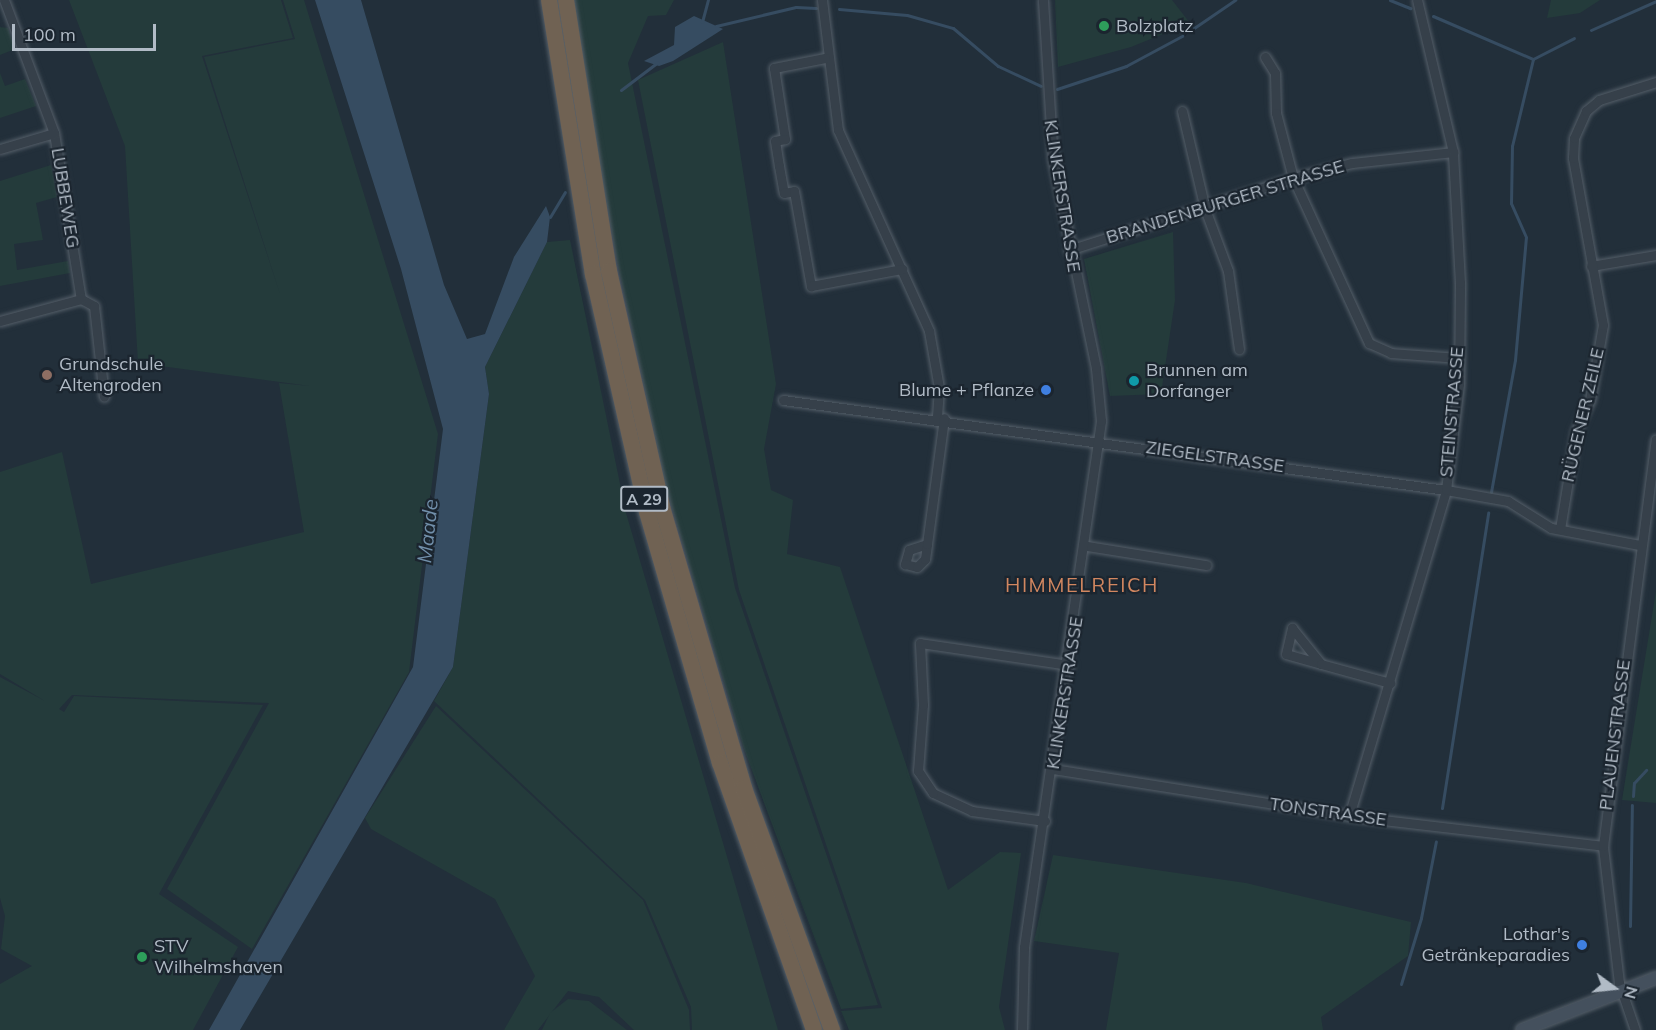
<!DOCTYPE html>
<meta charset="utf-8">
<style>
body{margin:0}
#map{position:relative;width:1656px;height:1030px;overflow:hidden;background:#222f3a;font-family:Mulish,sans-serif}
div>[style]{position:absolute}
.green>*{inset:0;background:#243b3b}
.water>*{inset:0;background:#364c61}
.stream>*{height:3px;margin:-1.5px;padding:0 1.5px;transform-origin:1.5px;border-radius:1.5px;background:#364c61}
.roads{filter:drop-shadow(0 0 2px #545e68) drop-shadow(0 0 2px #545e68)}
.minor>*{height:9px;margin:-4.5px;padding:0 4.5px;transform-origin:4.5px;border-radius:4.5px;background:#36404a}
.secondary>*{height:12px;margin:-6px;padding:0 6px;transform-origin:6px;border-radius:6px;background:#44505d}
.motorway>*{height:16px;margin:-8px;padding:0 8px;transform-origin:8px;border-radius:8px;background:#706253}
.dots>*{width:16px;height:16px;translate:-50% -50%;box-sizing:border-box;border:3px solid #1b252f;border-radius:50%}
span{translate:-50% -50%;white-space:nowrap;text-align:center;line-height:1.15;-webkit-text-stroke:4.5px #1b252f;paint-order:stroke}
.shield-label span{padding:2px 4px;background:#1b252f;border:2px solid;border-radius:4px;-webkit-text-stroke-width:0}
.shield-label{font-size:16px;color:#b1bbc6;font-weight:700}
.poi-label{font-size:18px;color:#b1bbc6}
.left{translate:0 -50%;text-align:left}
.right{translate:-100% -50%;text-align:right}
.street-label{font-size:18px;color:#b1bbc6}
.water-label{font-size:20px;color:#718faa;font-style:italic}
.neighbourhood-label{font-size:20px;color:#d28760;letter-spacing:1.5px}
.north{position:absolute;left:1584px;top:958px;width:60px;height:60px;-webkit-text-stroke:4px #1b252f;paint-order:stroke;rotate:105deg;font-size:16px;font-weight:700;line-height:24px;text-align:center;color:#b1bbc6}
.north::after{content:'';display:block;margin:auto;width:21px;height:27px;background:#b1bbc6;clip-path:polygon(50% 0,100% 100%,50% 72%,0 100%)}
.scale{position:absolute;left:12px;top:24px;width:144px;height:27px;box-sizing:border-box;border:3px solid #b1bbc6;border-top:0;padding-left:8px;font-size:18px;line-height:21px;white-space:nowrap;color:#b1bbc6;-webkit-text-stroke:4px #1b252f;paint-order:stroke}
</style>
<div id="map">
<div class="green">
<div style="clip-path:polygon(69px 0,281px 0,293px 38px,202px 56px,281px 297px,204px 57px,295px 39px,283px 0,304px 0,438px 434px,409px 672px,252px 949px,167px 889px,269px 703px,72px 695px,59px 709px,64px 712px,74px 696px,263px 705px,159px 894px,238px 947px,193px 1030px,0 1030px,0 984px,32px 966px,1px 949px,5px 916px,0 898px,0 677px,45px 701px,0 674px,0 472px,62px 452px,91px 584px,304px 532px,279px 383px,310px 386px,138px 363px,125px 146px)"></div>
<div style="clip-path:polygon(570px 0,674px 0,666px 15px,648px 16px,628px 63px,735px 588px,878px 1005px,841px 1009px,744px 749px,667px 491px,617px 261px)"></div>
<div style="clip-path:polygon(1055px 0,1172px 0,1190px 23px,1131px 47px,1058px 67px)"></div>
<div style="clip-path:polygon(1551px 0,1600px 0,1580px 13px,1547px 18px)"></div>
<div style="clip-path:polygon(0 27px,8px 28px,15px 49px,0 55px)"></div>
<div style="clip-path:polygon(723px 42px,776px 384px,764px 449px,771px 490px,793px 500px,787px 554px,840px 567px,948px 890px,1000px 852px,1021px 853px,999px 1007px,1005px 1030px,849px 1030px,841px 1011px,882px 1008px,739px 590px,638px 80px)"></div>
<div style="clip-path:polygon(0 73px,5px 86px,25px 79px,36px 106px,0 118px)"></div>
<div style="clip-path:polygon(51px 165px,57px 197px,36px 203px,43px 240px,14px 244px,17px 270px,68px 261px,70px 273px,0 286px,0 181px)"></div>
<div style="clip-path:polygon(1173px 232px,1175px 300px,1161px 394px,1110px 396px,1084px 259px)"></div>
<div style="clip-path:polygon(570px 240px,626px 513px,778px 1030px,692px 1030px,691px 1007px,645px 900px,434px 701px,453px 667px,489px 394px,485px 367px,547px 242px)"></div>
<div style="clip-path:polygon(1656px 591px,1656px 803px,1622px 800px)"></div>
<div style="clip-path:polygon(436px 706px,643px 900px,689px 1010px,690px 1030px,634px 1030px,599px 997px,568px 991px,538px 1030px,504px 1030px,535px 976px,495px 899px,371px 829px,365px 818px)"></div>
<div style="clip-path:polygon(1053px 855px,1246px 883px,1411px 922px,1408px 956px,1321px 1017px,1323px 1030px,1106px 1030px,1119px 953px,1034px 941px)"></div>
<div style="clip-path:polygon(568px 999px,589px 1001px,627px 1030px,542px 1030px,550px 1013px)"></div>
</div>
<div class="water">
<div style="clip-path:polygon(315px 0,361px 0,444px 285px,467px 339px,485px 334px,514px 257px,546px 206px,550px 217px,547px 242px,485px 367px,489px 394px,453px 667px,240px 1030px,209px 1030px,413px 667px,443px 429px,401px 269px)"></div>
<div style="clip-path:polygon(694px 16px,723px 29px,673px 61px,659px 66px,644px 61px,674px 45px,675px 27px)"></div>
</div>
<div class="stream">
<div style="left:1390px;top:0;width:22px;rotate:22deg"></div>
<div style="left:839px;top:9px;width:68px;rotate:5deg"></div>
<div style="left:907px;top:15px;width:48px;rotate:15.8deg"></div>
<div style="left:953px;top:28px;width:59px;rotate:40.2deg"></div>
<div style="left:998px;top:66px;width:47px;rotate:24.9deg"></div>
<div style="left:1433px;top:16px;width:109px;rotate:23.3deg"></div>
<div style="left:1533px;top:59px;width:46px;rotate:-27.1deg"></div>
<div style="left:702px;top:22px;width:23px;rotate:-75deg"></div>
<div style="left:716px;top:26px;width:82px;rotate:-13.4deg"></div>
<div style="left:796px;top:7px;width:20px;rotate:3deg"></div>
<div style="left:1194px;top:28px;width:50px;rotate:-34.3deg"></div>
<div style="left:1591px;top:30px;width:71px;rotate:-24deg"></div>
<div style="left:1057px;top:89px;width:73px;rotate:-18.4deg"></div>
<div style="left:1126px;top:66px;width:64px;rotate:-28.2deg"></div>
<div style="left:621px;top:90px;width:46px;rotate:-37.1deg"></div>
<div style="left:550px;top:217px;width:29px;rotate:-59deg"></div>
<div style="left:1491px;top:492px;width:134px;rotate:-79.7deg"></div>
<div style="left:1515px;top:360px;width:123px;rotate:-84.9deg"></div>
<div style="left:1526px;top:237px;width:37px;rotate:-114deg"></div>
<div style="left:1511px;top:203px;width:57px;rotate:-89deg"></div>
<div style="left:1512px;top:146px;width:89px;rotate:-76.4deg"></div>
<div style="left:1633px;top:796px;width:13px;rotate:-86deg"></div>
<div style="left:1634px;top:783px;width:18px;rotate:-47deg"></div>
<div style="left:1442px;top:808px;width:299px;rotate:-81.1deg"></div>
<div style="left:1630px;top:926px;width:121px;rotate:-89.1deg"></div>
<div style="left:1401px;top:984px;width:69px;rotate:-73.1deg"></div>
<div style="left:1421px;top:918px;width:78px;rotate:-79deg"></div>
</div>
<div class="roads">
<div class="minor">
<div style="left:4px;top:0;width:142px;rotate:69.4deg"></div>
<div style="left:54px;top:133px;width:168px;rotate:80.8deg"></div>
<div style="left:81px;top:299px;width:15px;rotate:28deg"></div>
<div style="left:94px;top:306px;width:91px;rotate:83.7deg"></div>
<div style="left:822px;top:0;width:131px;rotate:83deg"></div>
<div style="left:838px;top:130px;width:221px;rotate:65.6deg"></div>
<div style="left:929px;top:331px;width:58px;rotate:80deg"></div>
<div style="left:939px;top:388px;width:29px;rotate:94deg"></div>
<div style="left:1265px;top:57px;width:19px;rotate:58deg"></div>
<div style="left:1275px;top:73px;width:40px;rotate:88.6deg"></div>
<div style="left:1276px;top:113px;width:67px;rotate:75.3deg"></div>
<div style="left:1293px;top:178px;width:182px;rotate:65.3deg"></div>
<div style="left:1369px;top:343px;width:24px;rotate:24deg"></div>
<div style="left:1391px;top:353px;width:67px;rotate:4.3deg"></div>
<div style="left:825px;top:58px;width:52px;rotate:168.9deg"></div>
<div style="left:774px;top:68px;width:72px;rotate:81.2deg"></div>
<div style="left:785px;top:139px;width:10px;rotate:169deg"></div>
<div style="left:775px;top:141px;width:25px;rotate:81deg"></div>
<div style="left:779px;top:166px;width:27px;rotate:80deg"></div>
<div style="left:784px;top:193px;width:10px;rotate:-11deg"></div>
<div style="left:794px;top:191px;width:97px;rotate:79.9deg"></div>
<div style="left:811px;top:286px;width:93px;rotate:-10.6deg"></div>
<div style="left:1182px;top:111px;width:101px;rotate:76.8deg"></div>
<div style="left:1205px;top:209px;width:66px;rotate:69.6deg"></div>
<div style="left:1228px;top:271px;width:79px;rotate:82deg"></div>
<div style="left:0;top:149px;width:56px;rotate:-16.5deg"></div>
<div style="left:1069px;top:250px;width:235px;rotate:-17.8deg"></div>
<div style="left:1293px;top:178px;width:61px;rotate:-14.3deg"></div>
<div style="left:1352px;top:163px;width:102px;rotate:-6.2deg"></div>
<div style="left:1591px;top:266px;width:66px;rotate:-9.6deg"></div>
<div style="left:0;top:321px;width:84px;rotate:-15.2deg"></div>
<div style="left:783px;top:400px;width:669px;rotate:7.73deg"></div>
<div style="left:1446px;top:490px;width:63px;rotate:10.1deg"></div>
<div style="left:1508px;top:501px;width:51px;rotate:32.1deg"></div>
<div style="left:1551px;top:528px;width:90px;rotate:10.9deg"></div>
<div style="left:1560px;top:529px;width:99px;rotate:-80.7deg"></div>
<div style="left:1576px;top:431px;width:34px;rotate:-66deg"></div>
<div style="left:1590px;top:400px;width:76px;rotate:-80.2deg"></div>
<div style="left:1603px;top:325px;width:170px;rotate:-100.2deg"></div>
<div style="left:1573px;top:158px;width:20px;rotate:-87deg"></div>
<div style="left:1574px;top:138px;width:30px;rotate:-66deg"></div>
<div style="left:1586px;top:111px;width:17px;rotate:-40deg"></div>
<div style="left:1599px;top:100px;width:60px;rotate:-17.5deg"></div>
<div style="left:927px;top:544px;width:19px;rotate:162deg"></div>
<div style="left:909px;top:550px;width:15px;rotate:106deg"></div>
<div style="left:905px;top:564px;width:12px;rotate:14deg"></div>
<div style="left:917px;top:567px;width:11px;rotate:-45deg"></div>
<div style="left:925px;top:559px;width:15px;rotate:-82deg"></div>
<div style="left:927px;top:544px;width:127px;rotate:-82.3deg"></div>
<div style="left:1087px;top:546px;width:121px;rotate:9.1deg"></div>
<div style="left:1321px;top:664px;width:36px;rotate:-164deg"></div>
<div style="left:1286px;top:654px;width:27px;rotate:-77deg"></div>
<div style="left:1292px;top:628px;width:46px;rotate:51.1deg"></div>
<div style="left:1321px;top:664px;width:72px;rotate:15.4deg"></div>
<div style="left:1053px;top:769px;width:300px;rotate:9deg"></div>
<div style="left:1349px;top:816px;width:256px;rotate:6.7deg"></div>
<div style="left:1349px;top:816px;width:340px;rotate:-73.4deg"></div>
<div style="left:1446px;top:490px;width:107px;rotate:-83deg"></div>
<div style="left:1459px;top:384px;width:101px;rotate:-89.4deg"></div>
<div style="left:1460px;top:283px;width:131px;rotate:-93.1deg"></div>
<div style="left:1453px;top:152px;width:156px;rotate:-103.3deg"></div>
<div style="left:1045px;top:821px;width:74px;rotate:-172.2deg"></div>
<div style="left:972px;top:811px;width:43px;rotate:-155.2deg"></div>
<div style="left:933px;top:793px;width:27px;rotate:-124deg"></div>
<div style="left:918px;top:771px;width:66px;rotate:-85.7deg"></div>
<div style="left:923px;top:705px;width:62px;rotate:-92.8deg"></div>
<div style="left:920px;top:643px;width:151px;rotate:8.4deg"></div>
<div style="left:1022px;top:1030px;width:83px;rotate:-88.6deg"></div>
<div style="left:1024px;top:947px;width:532px;rotate:-81.67deg"></div>
<div style="left:1101px;top:421px;width:53px;rotate:-95.4deg"></div>
<div style="left:1096px;top:368px;width:212px;rotate:-101.7deg"></div>
<div style="left:1053px;top:160px;width:160px;rotate:-93.6deg"></div>
<div style="left:1635px;top:1030px;width:50px;rotate:-108.8deg"></div>
<div style="left:1619px;top:983px;width:138px;rotate:-96.7deg"></div>
<div style="left:1603px;top:846px;width:410px;rotate:-82.6deg"></div>
</div>
<div class="secondary">
<div style="left:1522px;top:1030px;width:144px;rotate:-21.2deg"></div>
</div>
<div class="motorway">
<div style="left:549px;top:0;width:278px;rotate:80.9deg"></div>
<div style="left:593px;top:274px;width:244px;rotate:77.2deg"></div>
<div style="left:647px;top:512px;width:261px;rotate:73.8deg"></div>
<div style="left:720px;top:763px;width:283px;rotate:70.6deg"></div>
<div style="left:566px;top:0;width:274px;rotate:81deg"></div>
<div style="left:609px;top:271px;width:242px;rotate:77.3deg"></div>
<div style="left:662px;top:507px;width:293px;rotate:73.7deg"></div>
<div style="left:744px;top:788px;width:258px;rotate:70deg"></div>
</div>
</div>
<div class="dots">
<div style="left:1104px;top:26px;background:#2e9e5b"></div>
<div style="left:47px;top:375px;background:#8d6e63"></div>
<div style="left:1134px;top:381px;background:#0f9aa8"></div>
<div style="left:1046px;top:390px;background:#3f7fe0"></div>
<div style="left:1582px;top:945px;background:#3f7fe0"></div>
<div style="left:142px;top:957px;background:#2e9e5b"></div>
</div>
<div class="shield-label">
<span style="left:644px;top:499px">A 29</span>
</div>
<div class="poi-label">
<span class="left" style="left:1116px;top:26px">Bolzplatz</span>
<span class="left" style="left:59px;top:375px">Grundschule<br>Altengroden</span>
<span class="left" style="left:1146px;top:381px">Brunnen am<br>Dorfanger</span>
<span class="right" style="left:1034px;top:390px">Blume + Pflanze</span>
<span class="right" style="left:1570px;top:945px">Lothar's<br>Getränkeparadies</span>
<span class="left" style="left:154px;top:957px">STV<br>Wilhelmshaven</span>
</div>
<div class="street-label">
<span style="left:1062px;top:196px;rotate:81deg">KLINKERSTRASSE</span>
<span style="left:65px;top:198px;rotate:81deg">LUBBEWEG</span>
<span style="left:1225px;top:202px;rotate:-17deg">BRANDENBURGER STRASSE</span>
<span style="left:1452px;top:412px;rotate:-85deg">STEINSTRASSE</span>
<span style="left:1583px;top:415px;rotate:-77deg">RÜGENER ZEILE</span>
<span style="left:1215px;top:457px;rotate:8deg">ZIEGELSTRASSE</span>
<span style="left:1065px;top:693px;rotate:-81deg">KLINKERSTRASSE</span>
<span style="left:1615px;top:735px;rotate:-83deg">PLAUENSTRASSE</span>
<span style="left:1328px;top:812px;rotate:8deg">TONSTRASSE</span>
</div>
<div class="water-label">
<span style="left:427px;top:531px;rotate:-84deg">Maade</span>
</div>
<div class="neighbourhood-label">
<span style="left:1082px;top:584px">HIMMELREICH</span>
</div>
<div class="north">N</div>
<div class="scale">100 m</div>
</div>
